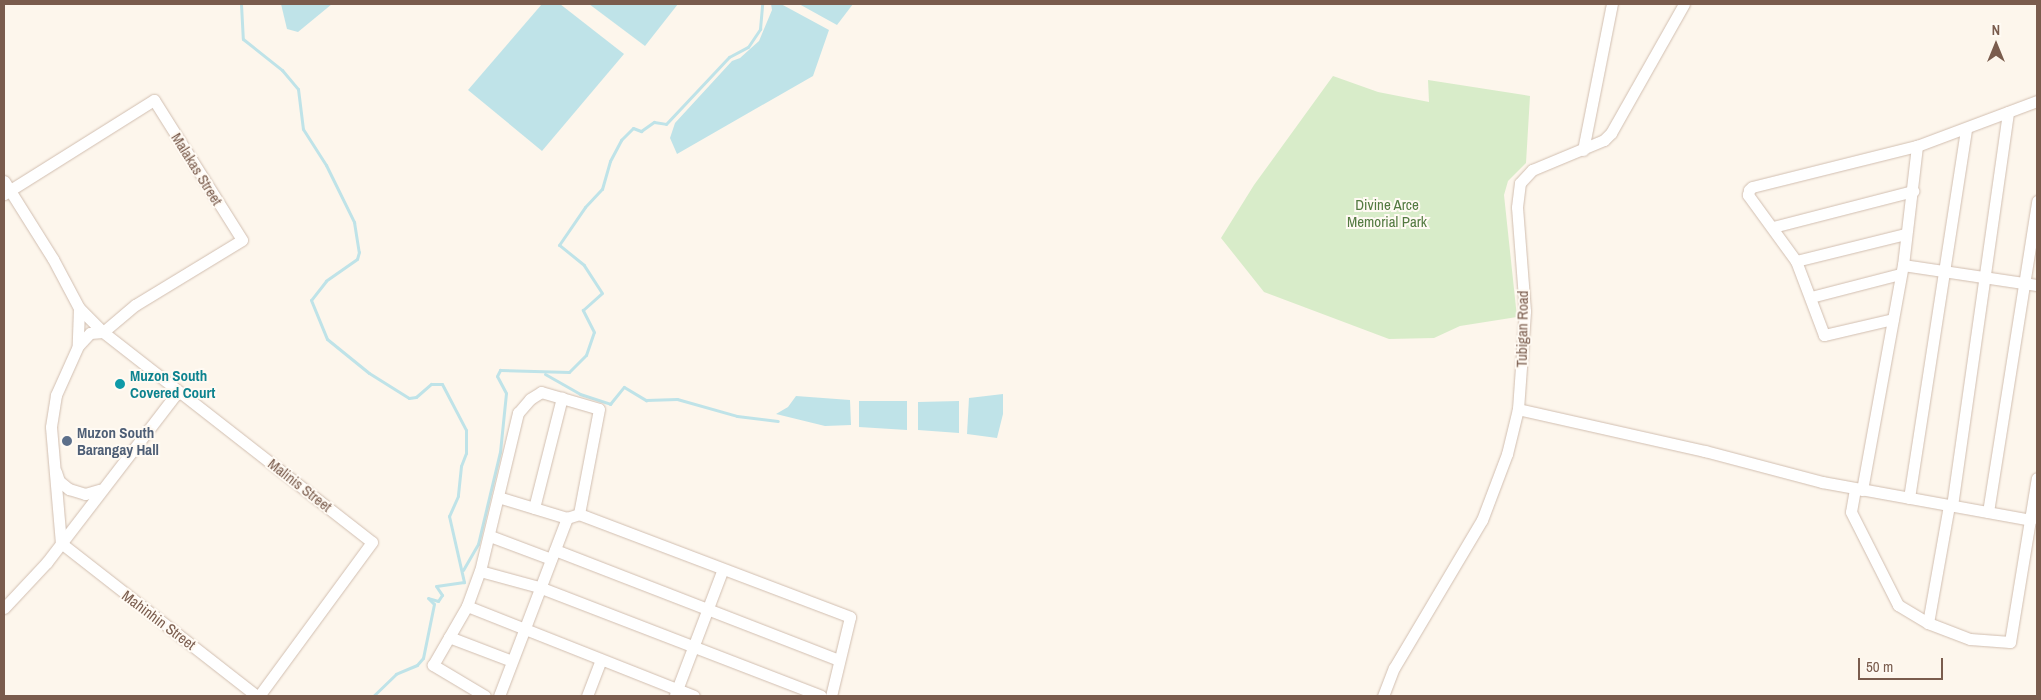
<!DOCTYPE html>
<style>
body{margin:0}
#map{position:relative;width:2041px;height:700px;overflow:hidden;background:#fdf6ec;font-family:"Archivo Narrow",sans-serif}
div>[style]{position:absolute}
.green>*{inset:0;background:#d8ecc9}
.water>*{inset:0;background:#bfe3e8}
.stream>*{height:3px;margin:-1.5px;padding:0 1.5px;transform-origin:1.5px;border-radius:1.5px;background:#bfe3e8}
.roads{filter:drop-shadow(0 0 1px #d1beb0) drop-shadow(0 0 1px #d1beb0)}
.minor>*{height:11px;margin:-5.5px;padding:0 5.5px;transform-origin:5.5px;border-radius:5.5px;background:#fff}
.dots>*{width:14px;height:14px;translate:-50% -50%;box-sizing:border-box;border:2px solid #fffaf3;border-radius:50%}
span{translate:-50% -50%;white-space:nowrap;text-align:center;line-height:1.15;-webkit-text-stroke:4px #fffaf3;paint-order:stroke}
.street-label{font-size:15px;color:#7a5c4d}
.park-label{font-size:15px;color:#537a41}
.culture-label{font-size:15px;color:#0d838f;font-weight:700}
.left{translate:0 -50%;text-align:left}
.service-label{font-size:15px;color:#4e5e75;font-weight:700}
.frame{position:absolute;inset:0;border:5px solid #7a5c4d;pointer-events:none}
.north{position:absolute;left:1971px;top:20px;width:50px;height:50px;-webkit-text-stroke:4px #fffaf3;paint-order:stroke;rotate:0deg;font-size:14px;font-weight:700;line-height:20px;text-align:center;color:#7a5c4d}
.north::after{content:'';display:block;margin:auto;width:18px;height:22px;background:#7a5c4d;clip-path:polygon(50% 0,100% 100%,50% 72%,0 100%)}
.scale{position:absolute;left:1858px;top:658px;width:85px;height:22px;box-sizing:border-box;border:2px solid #7a5c4d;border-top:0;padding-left:6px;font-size:15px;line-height:18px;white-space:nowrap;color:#7a5c4d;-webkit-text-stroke:4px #fffaf3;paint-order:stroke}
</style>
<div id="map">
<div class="green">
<div style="clip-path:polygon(1333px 76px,1378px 92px,1429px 102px,1428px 80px,1530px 96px,1526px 163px,1508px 181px,1504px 195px,1517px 317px,1460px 326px,1434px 338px,1389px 339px,1264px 292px,1221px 238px,1254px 185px)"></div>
</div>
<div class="water">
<div style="clip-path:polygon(281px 4px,332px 4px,298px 32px,287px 29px)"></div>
<div style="clip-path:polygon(542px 4px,560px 4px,624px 54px,542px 151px,468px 90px)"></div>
<div style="clip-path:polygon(589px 4px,678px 4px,645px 46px)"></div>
<div style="clip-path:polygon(771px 4px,781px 4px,829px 30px,813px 76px,677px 154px,670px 138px,675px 123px,732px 61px,740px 58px,759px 41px,772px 10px)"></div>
<div style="clip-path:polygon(799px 4px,853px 4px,837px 25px)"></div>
<div style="clip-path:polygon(1003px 394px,1003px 414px,997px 438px,967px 434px,969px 398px)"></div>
<div style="clip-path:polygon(796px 396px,850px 400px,851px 425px,825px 426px,776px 414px,788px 407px)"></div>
<div style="clip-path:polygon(859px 401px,907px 401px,907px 430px,859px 427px)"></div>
<div style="clip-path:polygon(959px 401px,959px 433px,918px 430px,918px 402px)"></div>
</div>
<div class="stream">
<div style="left:241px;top:4px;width:35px;rotate:87deg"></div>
<div style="left:243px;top:39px;width:50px;rotate:38.5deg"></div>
<div style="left:282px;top:70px;width:25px;rotate:50deg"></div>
<div style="left:298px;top:89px;width:40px;rotate:82.9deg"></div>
<div style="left:303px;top:129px;width:43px;rotate:57.4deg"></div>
<div style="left:326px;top:165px;width:64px;rotate:63.8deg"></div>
<div style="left:354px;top:222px;width:30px;rotate:81deg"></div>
<div style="left:359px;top:252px;width:7px;rotate:106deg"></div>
<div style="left:357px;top:259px;width:38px;rotate:145deg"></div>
<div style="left:326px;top:281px;width:24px;rotate:128deg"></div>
<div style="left:311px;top:300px;width:42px;rotate:67.7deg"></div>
<div style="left:327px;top:339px;width:54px;rotate:39deg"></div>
<div style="left:369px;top:373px;width:47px;rotate:32deg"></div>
<div style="left:409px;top:398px;width:7px;rotate:-8deg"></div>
<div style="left:416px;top:397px;width:20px;rotate:-41deg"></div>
<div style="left:431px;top:384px;width:11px"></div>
<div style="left:442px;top:384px;width:52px;rotate:62.4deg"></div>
<div style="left:466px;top:430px;width:23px;rotate:90deg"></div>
<div style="left:466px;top:453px;width:14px;rotate:111deg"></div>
<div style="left:461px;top:466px;width:30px;rotate:96deg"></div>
<div style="left:458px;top:496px;width:22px;rotate:114deg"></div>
<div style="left:449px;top:516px;width:68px;rotate:77.2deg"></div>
<div style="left:464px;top:582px;width:28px;rotate:172deg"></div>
<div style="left:436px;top:586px;width:11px;rotate:56deg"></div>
<div style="left:442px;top:595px;width:7px;rotate:124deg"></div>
<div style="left:438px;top:601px;width:10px;rotate:-163deg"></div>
<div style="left:428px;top:598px;width:8px;rotate:45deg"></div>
<div style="left:434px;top:604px;width:55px;rotate:101.5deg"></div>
<div style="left:423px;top:658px;width:9px;rotate:131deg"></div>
<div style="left:417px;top:665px;width:23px;rotate:157deg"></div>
<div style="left:396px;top:674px;width:32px;rotate:136deg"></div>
<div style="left:545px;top:374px;width:40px;rotate:29.7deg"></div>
<div style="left:580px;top:394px;width:32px;rotate:18deg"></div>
<div style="left:610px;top:404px;width:22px;rotate:-51deg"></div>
<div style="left:624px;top:387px;width:26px;rotate:31deg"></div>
<div style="left:646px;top:400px;width:31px;rotate:-2deg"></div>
<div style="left:677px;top:399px;width:62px;rotate:15.8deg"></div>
<div style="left:737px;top:416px;width:41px;rotate:7deg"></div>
<div style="left:463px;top:570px;width:30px;rotate:-60deg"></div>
<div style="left:478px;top:544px;width:95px;rotate:-76.6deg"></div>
<div style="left:500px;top:452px;width:59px;rotate:-84.2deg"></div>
<div style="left:506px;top:393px;width:19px;rotate:-118deg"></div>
<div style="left:497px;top:376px;width:7px;rotate:-63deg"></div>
<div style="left:500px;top:370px;width:69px;rotate:1.7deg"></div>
<div style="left:569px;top:372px;width:24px;rotate:-45deg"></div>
<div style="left:586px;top:355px;width:24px;rotate:-71deg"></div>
<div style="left:594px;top:332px;width:25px;rotate:-117deg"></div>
<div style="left:583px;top:310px;width:25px;rotate:-42deg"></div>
<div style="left:602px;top:293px;width:33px;rotate:-123deg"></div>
<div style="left:584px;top:265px;width:32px;rotate:-141deg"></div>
<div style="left:559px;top:245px;width:46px;rotate:-55.6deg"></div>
<div style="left:585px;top:207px;width:25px;rotate:-47deg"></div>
<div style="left:602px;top:189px;width:29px;rotate:-74deg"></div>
<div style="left:610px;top:161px;width:24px;rotate:-62deg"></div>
<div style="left:621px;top:140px;width:17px;rotate:-45deg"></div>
<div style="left:633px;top:128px;width:9px;rotate:21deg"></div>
<div style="left:641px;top:131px;width:16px;rotate:-35deg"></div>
<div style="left:654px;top:122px;width:12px;rotate:9deg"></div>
<div style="left:666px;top:124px;width:92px;rotate:-46.8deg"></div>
<div style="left:729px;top:57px;width:21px;rotate:-28deg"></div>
<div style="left:748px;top:47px;width:22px;rotate:-56deg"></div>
<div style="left:760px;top:29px;width:25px;rotate:-85deg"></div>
</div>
<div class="roads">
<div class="minor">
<div style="left:1583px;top:150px;width:149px;rotate:-78.8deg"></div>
<div style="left:4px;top:181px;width:92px;rotate:57.9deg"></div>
<div style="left:53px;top:259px;width:55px;rotate:62deg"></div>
<div style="left:79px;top:308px;width:38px;rotate:92deg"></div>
<div style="left:78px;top:346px;width:54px;rotate:114.2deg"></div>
<div style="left:56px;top:395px;width:32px;rotate:99deg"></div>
<div style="left:51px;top:427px;width:116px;rotate:85.1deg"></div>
<div style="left:4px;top:194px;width:177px;rotate:-32.1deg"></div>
<div style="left:154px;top:100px;width:165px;rotate:57.8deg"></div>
<div style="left:242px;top:240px;width:125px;rotate:148.7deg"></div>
<div style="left:135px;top:305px;width:42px;rotate:139.8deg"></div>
<div style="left:103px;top:332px;width:13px;rotate:176deg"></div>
<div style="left:90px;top:333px;width:16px;rotate:133deg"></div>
<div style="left:1773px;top:227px;width:145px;rotate:-14.4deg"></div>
<div style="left:1796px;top:261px;width:112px;rotate:-13.9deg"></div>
<div style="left:1903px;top:265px;width:135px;rotate:8.5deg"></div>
<div style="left:1811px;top:297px;width:92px;rotate:-14.5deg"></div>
<div style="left:79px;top:308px;width:34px;rotate:45deg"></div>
<div style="left:103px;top:332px;width:341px;rotate:38deg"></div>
<div style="left:372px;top:542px;width:191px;rotate:126.3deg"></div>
<div style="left:1893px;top:319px;width:71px;rotate:166.9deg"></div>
<div style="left:1824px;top:335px;width:79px;rotate:-110.7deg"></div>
<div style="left:1796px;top:261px;width:82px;rotate:-126deg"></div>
<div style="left:1748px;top:195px;width:5px;rotate:-79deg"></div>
<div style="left:1749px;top:190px;width:4px;rotate:-45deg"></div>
<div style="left:1752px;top:187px;width:170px;rotate:-14deg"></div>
<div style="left:1917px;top:146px;width:128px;rotate:-20.6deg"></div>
<div style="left:1518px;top:409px;width:192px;rotate:12.7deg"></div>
<div style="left:1705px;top:451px;width:121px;rotate:14.8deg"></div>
<div style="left:1822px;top:482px;width:212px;rotate:10.3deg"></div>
<div style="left:56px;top:472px;width:9px;rotate:72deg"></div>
<div style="left:59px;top:481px;width:13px;rotate:39deg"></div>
<div style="left:69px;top:489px;width:17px;rotate:17deg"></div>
<div style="left:85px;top:494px;width:15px;rotate:-16deg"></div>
<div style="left:1855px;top:489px;width:23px;rotate:100deg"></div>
<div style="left:1851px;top:512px;width:104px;rotate:63.2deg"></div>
<div style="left:1898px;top:605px;width:35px;rotate:31deg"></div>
<div style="left:1928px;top:623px;width:45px;rotate:20.9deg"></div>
<div style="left:1970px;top:639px;width:40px;rotate:4.3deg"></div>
<div style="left:2010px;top:642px;width:166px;rotate:-80.7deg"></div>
<div style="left:1862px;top:490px;width:229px;rotate:-79.7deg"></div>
<div style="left:1903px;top:265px;width:120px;rotate:-83.3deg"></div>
<div style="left:498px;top:497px;width:72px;rotate:16.9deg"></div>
<div style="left:567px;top:518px;width:13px;rotate:-18deg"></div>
<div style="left:579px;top:514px;width:290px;rotate:20.8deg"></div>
<div style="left:850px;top:617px;width:81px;rotate:103.5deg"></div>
<div style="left:1909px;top:498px;width:374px;rotate:-81.2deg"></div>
<div style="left:1952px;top:506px;width:398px;rotate:-81.9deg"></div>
<div style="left:534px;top:508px;width:114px;rotate:-75.8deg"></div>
<div style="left:1988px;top:512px;width:315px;rotate:-81deg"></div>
<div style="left:490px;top:536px;width:65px;rotate:20.7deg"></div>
<div style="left:61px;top:543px;width:249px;rotate:38deg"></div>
<div style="left:555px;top:550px;width:304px;rotate:21.2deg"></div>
<div style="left:480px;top:571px;width:61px;rotate:15.2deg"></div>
<div style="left:539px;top:587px;width:302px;rotate:21.1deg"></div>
<div style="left:467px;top:606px;width:244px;rotate:21.6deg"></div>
<div style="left:4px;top:608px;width:63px;rotate:-46.9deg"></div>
<div style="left:47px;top:562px;width:215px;rotate:-52.5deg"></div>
<div style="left:1928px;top:623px;width:120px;rotate:-79.9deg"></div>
<div style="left:449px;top:637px;width:67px;rotate:20.9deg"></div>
<div style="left:675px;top:695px;width:133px;rotate:-69.2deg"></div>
<div style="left:485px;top:696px;width:61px;rotate:-149.2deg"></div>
<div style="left:433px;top:665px;width:68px;rotate:-60deg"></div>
<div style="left:467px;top:606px;width:37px;rotate:-70deg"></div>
<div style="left:480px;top:571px;width:163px;rotate:-76.5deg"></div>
<div style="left:518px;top:413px;width:18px;rotate:-49deg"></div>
<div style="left:530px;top:399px;width:13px;rotate:-32deg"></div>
<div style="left:541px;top:392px;width:60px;rotate:16.3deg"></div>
<div style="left:599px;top:409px;width:107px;rotate:100.8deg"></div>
<div style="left:499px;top:696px;width:191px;rotate:-69.1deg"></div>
<div style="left:587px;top:696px;width:39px;rotate:-69deg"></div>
<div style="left:1383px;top:696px;width:30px;rotate:-69deg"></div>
<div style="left:1394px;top:668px;width:172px;rotate:-59.3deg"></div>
<div style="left:1482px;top:520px;width:71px;rotate:-69.3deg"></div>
<div style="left:1507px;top:454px;width:46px;rotate:-76.3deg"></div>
<div style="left:1518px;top:409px;width:98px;rotate:-85.9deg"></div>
<div style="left:1525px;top:311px;width:104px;rotate:-94.4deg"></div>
<div style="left:1517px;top:207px;width:24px;rotate:-83deg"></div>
<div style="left:1520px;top:183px;width:18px;rotate:-47deg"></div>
<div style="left:1532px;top:170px;width:78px;rotate:-22.6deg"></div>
<div style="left:1604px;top:140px;width:10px;rotate:-45deg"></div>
<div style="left:1611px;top:133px;width:148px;rotate:-60.5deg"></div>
</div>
</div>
<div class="dots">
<div style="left:120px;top:384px;background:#0f9aa8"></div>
<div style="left:67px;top:441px;background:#5c6f8a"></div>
</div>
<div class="street-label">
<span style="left:197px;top:169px;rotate:58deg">Malakas Street</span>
<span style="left:1522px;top:329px;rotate:-89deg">Tubigan Road</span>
<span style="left:300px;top:485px;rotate:38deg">Malinis Street</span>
<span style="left:159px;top:620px;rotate:37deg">Mahinhin Street</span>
</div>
<div class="park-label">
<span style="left:1387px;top:213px">Divine Arce<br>Memorial Park</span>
</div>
<div class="culture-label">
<span class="left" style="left:130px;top:384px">Muzon South<br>Covered Court</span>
</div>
<div class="service-label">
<span class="left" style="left:77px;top:441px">Muzon South<br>Barangay Hall</span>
</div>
<div class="frame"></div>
<div class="north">N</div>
<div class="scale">50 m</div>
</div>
